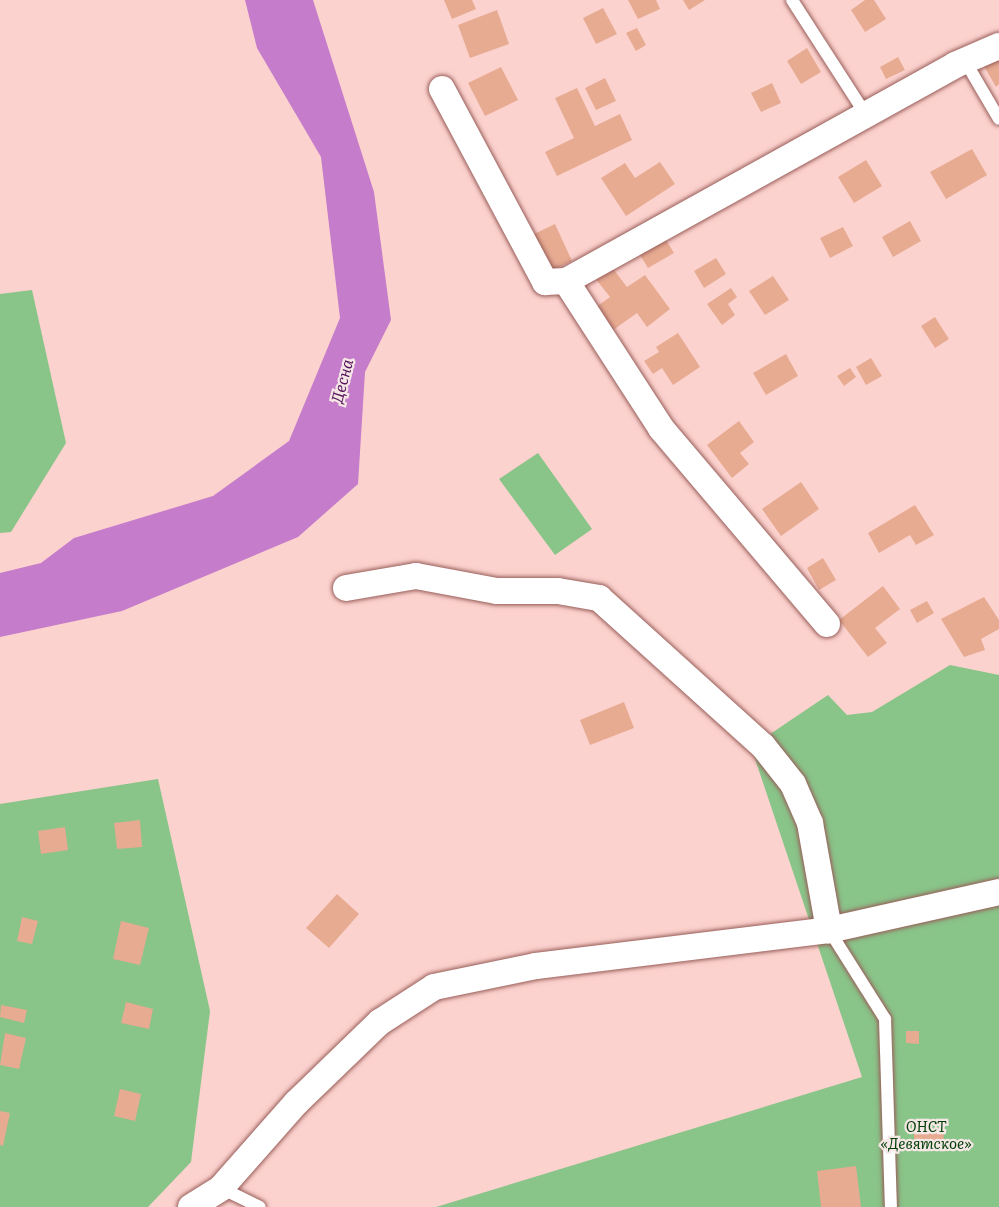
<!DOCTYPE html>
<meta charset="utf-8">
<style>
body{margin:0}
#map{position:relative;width:999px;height:1207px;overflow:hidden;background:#fcd2ce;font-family:Literata,serif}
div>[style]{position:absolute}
.green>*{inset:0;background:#89c489}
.water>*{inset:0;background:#c57ccb}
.building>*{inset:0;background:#e7ab92}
.roads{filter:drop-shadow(0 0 2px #985d59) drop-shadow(0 0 2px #985d59)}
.service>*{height:12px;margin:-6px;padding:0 6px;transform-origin:6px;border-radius:6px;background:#fff}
.minor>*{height:26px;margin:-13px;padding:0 13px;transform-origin:13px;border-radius:13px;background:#fff}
span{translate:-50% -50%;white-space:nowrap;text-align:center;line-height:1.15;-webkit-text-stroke:4.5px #f5e7e5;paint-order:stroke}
.park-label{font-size:15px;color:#003d07;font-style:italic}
.water-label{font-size:16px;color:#56125c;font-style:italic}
</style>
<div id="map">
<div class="green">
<div style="clip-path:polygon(32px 290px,66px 443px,11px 532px,0 533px,0 294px)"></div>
<div style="clip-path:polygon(538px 453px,592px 529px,555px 555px,499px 479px)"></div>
<div style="clip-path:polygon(950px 665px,999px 675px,999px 1207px,436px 1207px,862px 1077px,751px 747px,828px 695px,847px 715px,872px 712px)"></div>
<div style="clip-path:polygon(158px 779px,210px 1011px,191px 1162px,148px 1207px,0 1207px,0 804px)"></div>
</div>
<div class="water">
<div style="clip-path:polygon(245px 0,313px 0,374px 192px,391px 320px,365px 372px,358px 484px,298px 537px,122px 611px,0 637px,0 573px,41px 563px,74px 538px,213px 496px,289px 441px,340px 318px,321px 157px,257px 48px)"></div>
</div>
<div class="building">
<div style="clip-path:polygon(444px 0,472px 0,476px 9px,452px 19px)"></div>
<div style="clip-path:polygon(628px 0,656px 0,660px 9px,638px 19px)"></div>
<div style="clip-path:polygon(683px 0,705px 0,689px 10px)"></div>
<div style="clip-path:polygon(865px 0,874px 0,886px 19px,865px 32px,851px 10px)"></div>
<div style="clip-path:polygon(603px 8px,617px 34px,596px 44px,583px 18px)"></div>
<div style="clip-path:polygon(497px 10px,509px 44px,470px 58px,458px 25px)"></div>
<div style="clip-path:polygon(637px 28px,646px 45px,636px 51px,626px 33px)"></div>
<div style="clip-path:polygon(807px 48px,821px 72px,801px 84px,787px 61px)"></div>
<div style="clip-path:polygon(898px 57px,905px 70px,886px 79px,880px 67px)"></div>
<div style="clip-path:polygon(999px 57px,999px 84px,996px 87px,984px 66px)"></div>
<div style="clip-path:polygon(501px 67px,518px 100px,485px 116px,468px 83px)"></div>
<div style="clip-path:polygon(605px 78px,616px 101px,596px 110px,585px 88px)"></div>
<div style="clip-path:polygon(772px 83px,781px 103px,761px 112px,751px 93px)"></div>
<div style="clip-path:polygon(577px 88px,595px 126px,620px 114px,632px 140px,557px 176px,545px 152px,574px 138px,555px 98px)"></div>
<div style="clip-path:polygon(972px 149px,987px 175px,946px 199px,930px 172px)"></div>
<div style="clip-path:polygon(866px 160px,882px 186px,854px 203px,838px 177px)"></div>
<div style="clip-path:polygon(660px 162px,675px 184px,626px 216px,601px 178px,625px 163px,635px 178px)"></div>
<div style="clip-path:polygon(910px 221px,921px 241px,893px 257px,882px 237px)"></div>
<div style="clip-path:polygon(555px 224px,572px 261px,547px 272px,530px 236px)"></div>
<div style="clip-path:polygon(843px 227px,853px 246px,830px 258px,820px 238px)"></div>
<div style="clip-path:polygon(663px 235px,674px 253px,648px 268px,637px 250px)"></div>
<div style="clip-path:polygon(716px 258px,726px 274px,704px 288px,694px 271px)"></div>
<div style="clip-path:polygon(611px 266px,627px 287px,645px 275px,670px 309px,647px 327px,637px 313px,609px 333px,592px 310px,610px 297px,595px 278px)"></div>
<div style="clip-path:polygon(773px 276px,789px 300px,765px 315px,749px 291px)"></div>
<div style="clip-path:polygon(731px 288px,737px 297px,728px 304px,735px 315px,722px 325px,707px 304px)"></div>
<div style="clip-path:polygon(935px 317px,949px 339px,935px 348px,921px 326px)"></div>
<div style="clip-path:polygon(678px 333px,700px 367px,673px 385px,662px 368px,653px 374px,644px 361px,659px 352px,656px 347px)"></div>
<div style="clip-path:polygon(786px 354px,798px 376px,766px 395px,753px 373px)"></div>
<div style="clip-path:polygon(871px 358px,882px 376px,866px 385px,856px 367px)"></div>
<div style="clip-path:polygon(850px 368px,856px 377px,844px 386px,837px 376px)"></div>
<div style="clip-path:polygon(739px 421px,754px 442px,740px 453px,749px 464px,732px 478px,707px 445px)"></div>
<div style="clip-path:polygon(801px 482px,819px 509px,781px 536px,762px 509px)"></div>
<div style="clip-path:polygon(915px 505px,934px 535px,916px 545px,910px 535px,879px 553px,868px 533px)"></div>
<div style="clip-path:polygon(823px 558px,836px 580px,819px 590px,807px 568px)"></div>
<div style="clip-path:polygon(883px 586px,900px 609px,875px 628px,887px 643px,868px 657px,839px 620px)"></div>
<div style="clip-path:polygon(984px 597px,999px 620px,999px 629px,981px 639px,985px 650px,964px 657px,941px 619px)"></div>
<div style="clip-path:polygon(927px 601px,934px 613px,917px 623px,910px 610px)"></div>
<div style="clip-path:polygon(624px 702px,634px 728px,590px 745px,580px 720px)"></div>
<div style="clip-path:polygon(140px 820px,142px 847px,117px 849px,114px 823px)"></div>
<div style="clip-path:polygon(65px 827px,68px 850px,41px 854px,38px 831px)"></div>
<div style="clip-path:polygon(337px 894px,359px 914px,329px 948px,306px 928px)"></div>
<div style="clip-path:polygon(22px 917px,38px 921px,32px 944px,17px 941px)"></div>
<div style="clip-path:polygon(121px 921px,149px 928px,140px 965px,113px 959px)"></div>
<div style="clip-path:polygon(126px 1002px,153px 1009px,149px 1029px,121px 1023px)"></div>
<div style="clip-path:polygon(1px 1005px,27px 1010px,24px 1023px,0 1017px)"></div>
<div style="clip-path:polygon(906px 1031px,919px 1031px,919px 1044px,906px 1043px)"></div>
<div style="clip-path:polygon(5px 1033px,26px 1038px,19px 1069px,0 1065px)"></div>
<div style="clip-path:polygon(120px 1089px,141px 1094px,135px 1121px,114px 1116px)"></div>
<div style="clip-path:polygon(0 1111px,10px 1113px,3px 1146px,0 1145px)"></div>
<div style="clip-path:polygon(914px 1129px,944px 1129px,943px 1149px,914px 1148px)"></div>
<div style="clip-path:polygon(856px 1166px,861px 1207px,821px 1207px,817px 1171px)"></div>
</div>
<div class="roads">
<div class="service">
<div style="left:792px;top:0;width:137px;rotate:57.2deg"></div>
<div style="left:965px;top:61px;width:67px;rotate:59.6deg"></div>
<div style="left:829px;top:930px;width:105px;rotate:57.8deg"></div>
<div style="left:885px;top:1019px;width:188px;rotate:88.2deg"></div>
<div style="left:221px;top:1188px;width:43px;rotate:26deg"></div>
</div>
<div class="minor">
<div style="left:442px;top:89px;width:219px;rotate:61.9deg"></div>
<div style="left:545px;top:282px;width:21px;rotate:-3deg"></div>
<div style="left:346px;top:588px;width:71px;rotate:-9.7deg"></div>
<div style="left:416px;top:576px;width:82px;rotate:10.5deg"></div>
<div style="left:497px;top:591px;width:61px"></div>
<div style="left:558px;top:591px;width:42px;rotate:9.7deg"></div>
<div style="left:599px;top:598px;width:221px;rotate:42.1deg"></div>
<div style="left:763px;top:746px;width:48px;rotate:51.7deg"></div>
<div style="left:793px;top:784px;width:43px;rotate:66.4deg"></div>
<div style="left:810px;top:823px;width:109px;rotate:79.9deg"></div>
<div style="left:827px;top:624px;width:257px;rotate:-130.3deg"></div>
<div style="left:661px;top:428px;width:175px;rotate:-122.9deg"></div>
<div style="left:566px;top:281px;width:445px;rotate:-29deg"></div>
<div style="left:955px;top:65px;width:48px;rotate:-23.4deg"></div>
<div style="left:191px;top:1207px;width:36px;rotate:-32deg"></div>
<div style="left:221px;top:1188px;width:113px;rotate:-48.6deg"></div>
<div style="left:296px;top:1103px;width:117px;rotate:-44deg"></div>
<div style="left:380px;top:1022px;width:64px;rotate:-32.9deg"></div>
<div style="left:434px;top:987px;width:104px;rotate:-11.6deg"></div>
<div style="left:536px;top:966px;width:295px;rotate:-7deg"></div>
<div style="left:829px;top:930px;width:174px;rotate:-12.6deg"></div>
</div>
</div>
<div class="park-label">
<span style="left:926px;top:1134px">ОНСТ<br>«Девятское»</span>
</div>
<div class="water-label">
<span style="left:341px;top:381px;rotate:-75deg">Десна</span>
</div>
</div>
